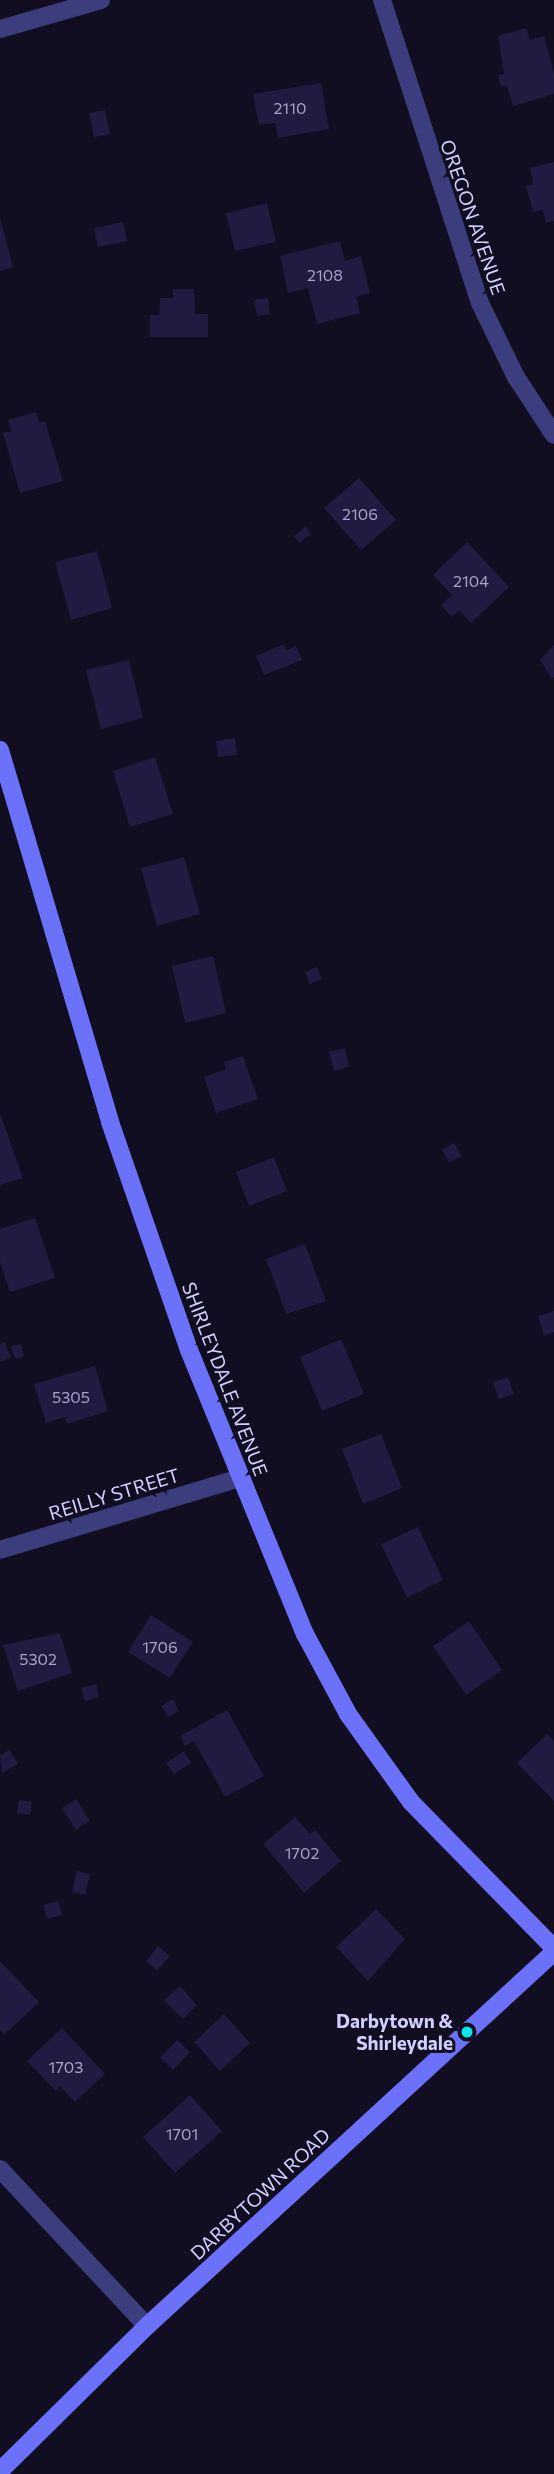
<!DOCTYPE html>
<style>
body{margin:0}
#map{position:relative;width:554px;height:2474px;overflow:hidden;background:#100e20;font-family:Commissioner,sans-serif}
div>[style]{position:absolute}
.building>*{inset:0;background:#201b40}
.street>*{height:18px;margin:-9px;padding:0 9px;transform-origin:9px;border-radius:9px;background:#3b3d7c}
.secondary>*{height:18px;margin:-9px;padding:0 9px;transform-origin:9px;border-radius:9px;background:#6b71f8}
.dots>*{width:19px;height:19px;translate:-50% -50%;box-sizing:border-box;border:4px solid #100e20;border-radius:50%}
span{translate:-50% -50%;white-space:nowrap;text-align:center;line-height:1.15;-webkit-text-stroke:6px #100e20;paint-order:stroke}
.number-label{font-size:16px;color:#a5a2ce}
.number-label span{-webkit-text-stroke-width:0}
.street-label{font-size:19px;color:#d1cffd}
.poi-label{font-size:19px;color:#d1cffd;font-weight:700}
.right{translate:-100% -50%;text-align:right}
</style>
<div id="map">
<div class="building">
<div style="clip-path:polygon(526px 28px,530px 40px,544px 36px,554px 73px,554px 94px,513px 106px,507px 85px,501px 87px,498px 75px,504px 74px,498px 36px)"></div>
<div style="clip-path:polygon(321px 83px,329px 129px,278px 138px,275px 123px,259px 125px,253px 94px)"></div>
<div style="clip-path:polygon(105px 110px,110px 134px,94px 137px,89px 113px)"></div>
<div style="clip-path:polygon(554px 162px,554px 221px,546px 223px,543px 210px,533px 212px,526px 186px,533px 184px,530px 168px)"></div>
<div style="clip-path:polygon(267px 203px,276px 242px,235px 251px,226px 213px)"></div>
<div style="clip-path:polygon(0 218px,13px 267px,0 271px)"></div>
<div style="clip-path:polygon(123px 222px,127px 241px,98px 247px,94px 228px)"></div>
<div style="clip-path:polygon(340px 241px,345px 261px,361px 256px,370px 293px,356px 297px,360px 313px,317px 324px,308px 288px,288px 293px,280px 256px)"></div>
<div style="clip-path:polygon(173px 289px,194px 289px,195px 314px,208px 314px,208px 337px,150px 337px,150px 315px,159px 315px,160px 298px,173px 298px)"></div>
<div style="clip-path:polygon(268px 298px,270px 314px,257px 316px,254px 300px)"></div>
<div style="clip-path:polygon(36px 412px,39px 422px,45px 421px,63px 481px,20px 493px,3px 433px,11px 431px,8px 420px)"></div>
<div style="clip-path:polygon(359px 478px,396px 520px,361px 550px,324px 508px)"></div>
<div style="clip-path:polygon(306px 526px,311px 534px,300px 543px,294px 536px)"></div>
<div style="clip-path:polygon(467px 542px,509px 587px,471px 623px,459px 610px,452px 617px,441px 605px,452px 595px,433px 575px)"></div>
<div style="clip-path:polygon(97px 551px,112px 608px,71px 620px,55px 562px)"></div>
<div style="clip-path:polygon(284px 644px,286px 650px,296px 646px,302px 660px,264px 675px,256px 656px)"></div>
<div style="clip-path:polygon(554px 645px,554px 677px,552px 679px,540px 660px)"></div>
<div style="clip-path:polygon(129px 660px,143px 718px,101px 729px,86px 670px)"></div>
<div style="clip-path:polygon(235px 738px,237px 755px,218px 757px,216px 741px)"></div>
<div style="clip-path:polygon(155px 757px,173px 814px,130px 827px,113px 771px)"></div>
<div style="clip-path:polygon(184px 857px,200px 914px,157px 926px,141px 868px)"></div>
<div style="clip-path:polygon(213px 956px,226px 1013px,185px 1023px,172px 966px)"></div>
<div style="clip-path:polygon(317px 967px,322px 979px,310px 984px,305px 972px)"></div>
<div style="clip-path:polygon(345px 1048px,349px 1067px,334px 1071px,329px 1052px)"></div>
<div style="clip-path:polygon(243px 1056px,258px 1099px,216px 1113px,204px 1077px,226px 1069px,224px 1062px)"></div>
<div style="clip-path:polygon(0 1113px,23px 1178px,0 1185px)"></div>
<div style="clip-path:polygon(454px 1143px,462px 1156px,449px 1162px,442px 1150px)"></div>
<div style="clip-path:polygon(274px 1157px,287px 1191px,249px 1206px,236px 1172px)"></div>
<div style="clip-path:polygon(35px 1218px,55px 1278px,10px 1292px,0 1262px,0 1229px)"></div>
<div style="clip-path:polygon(305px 1244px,326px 1301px,286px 1314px,266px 1259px)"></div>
<div style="clip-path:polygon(554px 1311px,554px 1332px,544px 1336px,538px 1316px)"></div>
<div style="clip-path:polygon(341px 1339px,364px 1394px,322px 1411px,300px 1357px)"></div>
<div style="clip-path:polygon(5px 1342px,11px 1358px,0 1362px,0 1344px)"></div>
<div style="clip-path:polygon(21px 1344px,24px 1356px,15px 1359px,11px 1346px)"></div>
<div style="clip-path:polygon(95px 1366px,108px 1411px,67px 1424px,65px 1417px,46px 1423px,34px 1384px)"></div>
<div style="clip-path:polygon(508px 1377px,514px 1394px,499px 1399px,493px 1382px)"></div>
<div style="clip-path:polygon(381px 1434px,402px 1488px,363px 1504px,342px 1449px)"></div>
<div style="clip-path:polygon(418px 1527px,443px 1580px,407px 1598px,381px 1544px)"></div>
<div style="clip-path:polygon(151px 1615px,193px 1642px,170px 1678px,128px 1652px)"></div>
<div style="clip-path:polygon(469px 1621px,502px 1670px,466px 1695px,433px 1646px)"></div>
<div style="clip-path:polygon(60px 1633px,72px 1673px,18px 1691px,3px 1645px)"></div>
<div style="clip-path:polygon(96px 1684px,99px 1697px,85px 1701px,81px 1688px)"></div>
<div style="clip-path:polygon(173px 1699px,179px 1711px,168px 1717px,161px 1706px)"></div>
<div style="clip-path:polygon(227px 1710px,264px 1776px,225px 1797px,194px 1741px,185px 1746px,180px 1736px)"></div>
<div style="clip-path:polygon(547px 1734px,554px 1741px,554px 1801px,517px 1763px)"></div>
<div style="clip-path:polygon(10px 1750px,18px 1764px,2px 1773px,0 1755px)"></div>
<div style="clip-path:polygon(184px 1751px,191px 1763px,174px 1774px,166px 1763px)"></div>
<div style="clip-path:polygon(76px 1799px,90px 1821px,76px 1830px,62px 1808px)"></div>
<div style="clip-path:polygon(19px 1800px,32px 1802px,30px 1815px,17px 1813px)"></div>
<div style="clip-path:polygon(295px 1817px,310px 1834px,315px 1830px,341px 1861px,304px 1893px,263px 1844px)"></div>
<div style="clip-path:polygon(77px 1871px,90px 1874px,85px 1895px,72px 1892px)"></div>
<div style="clip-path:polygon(58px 1901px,62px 1915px,47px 1919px,43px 1905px)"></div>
<div style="clip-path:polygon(376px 1909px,405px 1939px,368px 1981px,336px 1947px)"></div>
<div style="clip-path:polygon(158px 1946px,170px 1956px,157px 1971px,146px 1961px)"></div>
<div style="clip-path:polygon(0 1961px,39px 2002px,4px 2035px,0 2030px)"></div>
<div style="clip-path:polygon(180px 1986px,197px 2005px,183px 2019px,164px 2000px)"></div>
<div style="clip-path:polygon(224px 2014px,250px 2043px,220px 2071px,194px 2042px)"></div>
<div style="clip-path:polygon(62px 2028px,105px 2074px,75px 2102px,60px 2086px,56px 2091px,27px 2061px)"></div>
<div style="clip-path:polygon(177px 2040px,190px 2052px,173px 2070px,160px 2058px)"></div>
<div style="clip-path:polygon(190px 2095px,222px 2131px,175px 2173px,143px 2137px)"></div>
</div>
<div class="street">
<div style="left:382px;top:0;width:318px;rotate:72.1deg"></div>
<div style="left:480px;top:303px;width:82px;rotate:64.1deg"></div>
<div style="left:516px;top:377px;width:69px;rotate:56.8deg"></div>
<div style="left:0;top:29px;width:105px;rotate:-16deg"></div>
<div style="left:0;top:1550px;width:251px;rotate:-16.7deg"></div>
<div style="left:0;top:2169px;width:215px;rotate:46.9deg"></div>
</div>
<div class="secondary">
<div style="left:0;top:750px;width:388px;rotate:73.5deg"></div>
<div style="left:110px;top:1122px;width:241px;rotate:70.9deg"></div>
<div style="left:189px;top:1350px;width:307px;rotate:67.8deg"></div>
<div style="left:305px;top:1634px;width:91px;rotate:61.7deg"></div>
<div style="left:348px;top:1714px;width:108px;rotate:54.4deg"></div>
<div style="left:411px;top:1802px;width:204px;rotate:45.6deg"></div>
<div style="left:0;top:2471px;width:206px;rotate:-44.6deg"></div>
<div style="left:147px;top:2326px;width:553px;rotate:-42.58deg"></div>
</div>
<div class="dots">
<div style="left:467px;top:2032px;background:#0ce4ec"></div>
</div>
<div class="number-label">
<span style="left:290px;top:108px">2110</span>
<span style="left:325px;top:275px">2108</span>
<span style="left:360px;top:514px">2106</span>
<span style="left:471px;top:581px">2104</span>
<span style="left:71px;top:1397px">5305</span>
<span style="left:160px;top:1647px">1706</span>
<span style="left:38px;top:1659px">5302</span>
<span style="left:302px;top:1853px">1702</span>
<span style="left:66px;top:2067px">1703</span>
<span style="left:182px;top:2134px">1701</span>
</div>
<div class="street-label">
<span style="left:473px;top:217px;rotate:71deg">OREGON AVENUE</span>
<span style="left:225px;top:1379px;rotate:69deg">SHIRLEYDALE AVENUE</span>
<span style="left:114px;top:1494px;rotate:-17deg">REILLY STREET</span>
<span style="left:260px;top:2194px;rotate:-43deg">DARBYTOWN ROAD</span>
</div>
<div class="poi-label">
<span class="right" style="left:453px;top:2032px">Darbytown &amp;<br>Shirleydale</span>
</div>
</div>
